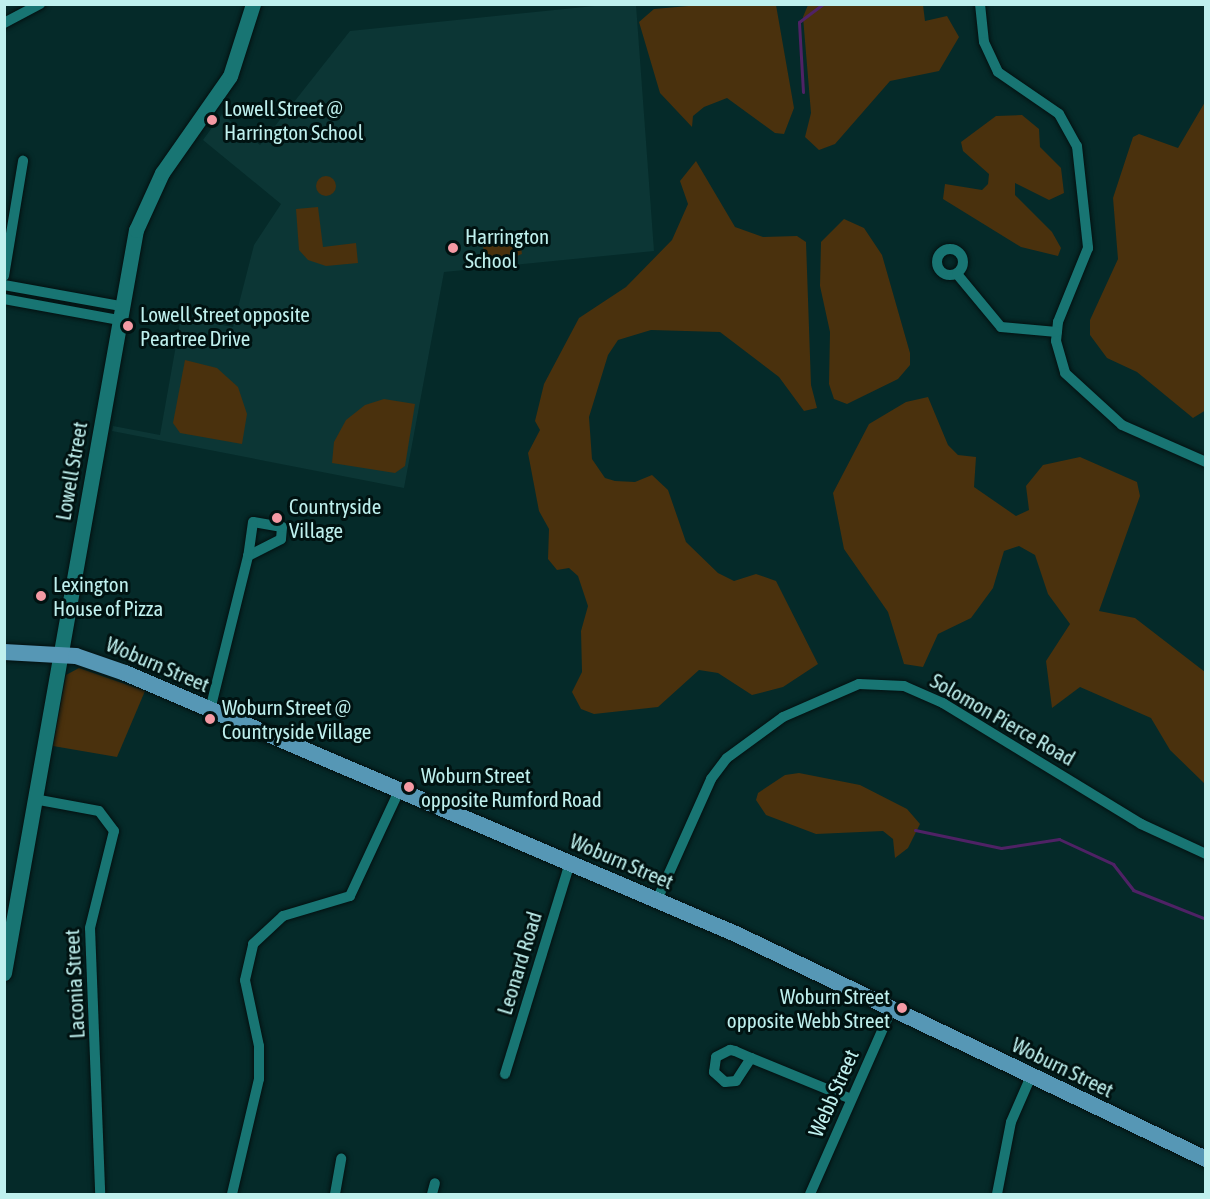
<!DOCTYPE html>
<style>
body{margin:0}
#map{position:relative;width:1210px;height:1199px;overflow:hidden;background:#052a29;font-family:"Asap Condensed",sans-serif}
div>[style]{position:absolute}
.built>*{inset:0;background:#0c3635}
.green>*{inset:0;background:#4a310d}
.round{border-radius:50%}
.stream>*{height:3px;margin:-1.5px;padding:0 1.5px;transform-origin:1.5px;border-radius:1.5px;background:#4f2265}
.roads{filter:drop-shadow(0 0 2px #041010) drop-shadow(0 0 2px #041010)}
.minor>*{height:10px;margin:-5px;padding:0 5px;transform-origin:5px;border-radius:5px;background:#187573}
.minor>.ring{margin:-5px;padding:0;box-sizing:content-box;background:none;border:10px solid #187573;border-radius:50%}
.secondary>*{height:15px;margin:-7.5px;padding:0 7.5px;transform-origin:7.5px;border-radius:7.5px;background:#187573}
.primary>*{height:16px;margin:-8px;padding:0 8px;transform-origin:8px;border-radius:8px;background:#5697b5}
.dots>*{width:16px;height:16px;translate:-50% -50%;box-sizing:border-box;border:3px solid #001211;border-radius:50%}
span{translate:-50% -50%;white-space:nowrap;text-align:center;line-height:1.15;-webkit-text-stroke:6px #001211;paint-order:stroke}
.poi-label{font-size:21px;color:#bff0ee}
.left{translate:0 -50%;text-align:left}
.right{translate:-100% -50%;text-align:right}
.street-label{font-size:21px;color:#bff0ee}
.frame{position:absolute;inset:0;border:6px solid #bff0ee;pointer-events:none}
</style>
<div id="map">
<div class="built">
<div style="clip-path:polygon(604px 5px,636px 5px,654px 251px,444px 272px,404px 488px,112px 431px,113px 426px,160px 435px,181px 317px,233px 327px,254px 245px,281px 204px,203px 140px,222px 114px,260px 145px,350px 31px)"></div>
</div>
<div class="green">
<div style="clip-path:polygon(700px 5px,776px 5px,794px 108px,784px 134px,775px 133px,727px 98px,704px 107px,693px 116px,692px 127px,660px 93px,639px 22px,654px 9px)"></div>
<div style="clip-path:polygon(808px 5px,923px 5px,925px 21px,947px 16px,959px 37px,939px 71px,890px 81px,835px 144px,819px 150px,805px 137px,811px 113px,803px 17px)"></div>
<div style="clip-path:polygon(1205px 102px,1206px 410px,1193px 418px,1137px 372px,1107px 358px,1090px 335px,1090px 320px,1118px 259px,1113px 198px,1133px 137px,1139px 134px,1178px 148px)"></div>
<div style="clip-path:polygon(1022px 115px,1039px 129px,1040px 147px,1061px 168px,1064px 193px,1049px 200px,1015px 183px,1015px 195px,1052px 232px,1061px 248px,1058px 256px,1021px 247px,943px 199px,945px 184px,982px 190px,988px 184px,989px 174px,963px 151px,961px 142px,996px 116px)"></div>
<div style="clip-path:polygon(696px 161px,735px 227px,763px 237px,797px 236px,806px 242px,811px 385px,817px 408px,804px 411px,779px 377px,720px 332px,651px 330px,618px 340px,608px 355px,589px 417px,592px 459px,605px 478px,615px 481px,635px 482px,652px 475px,668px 490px,686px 542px,718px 573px,734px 581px,756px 574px,776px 581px,818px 664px,783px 687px,752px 695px,718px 673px,699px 670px,658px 707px,594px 714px,581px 709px,572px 692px,582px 672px,581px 631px,588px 606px,578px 576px,569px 568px,557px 570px,548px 559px,549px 529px,539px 511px,528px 453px,540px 430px,535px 421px,544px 384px,579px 318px,626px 287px,672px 240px,688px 204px,680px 181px)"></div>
<div class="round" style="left:316px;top:176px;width:20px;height:20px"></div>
<div style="clip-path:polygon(318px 207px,323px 247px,356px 243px,358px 263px,326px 266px,308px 260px,299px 250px,296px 209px)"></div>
<div style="clip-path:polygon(844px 219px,864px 228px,882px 255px,910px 353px,910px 365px,898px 379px,847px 404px,834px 399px,829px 384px,830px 332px,820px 286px,821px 242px)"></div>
<div style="clip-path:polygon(520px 240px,522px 254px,486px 268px,483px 246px)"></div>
<div style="clip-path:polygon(185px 360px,217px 368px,238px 387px,247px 414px,242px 444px,180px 433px,173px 423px)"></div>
<div style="clip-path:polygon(928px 397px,948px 445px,958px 455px,976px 457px,974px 487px,1016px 516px,1029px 510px,1026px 486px,1043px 465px,1080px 457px,1137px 482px,1140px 496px,1099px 611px,1135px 618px,1205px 672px,1205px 784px,1170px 750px,1151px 718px,1080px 687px,1052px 708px,1046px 661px,1070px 624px,1048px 594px,1035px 555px,1019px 546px,1004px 551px,993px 588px,971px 618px,938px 634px,923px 667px,904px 664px,888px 612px,844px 549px,833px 493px,869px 424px,906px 402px)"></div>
<div style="clip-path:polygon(384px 399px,415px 404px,405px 466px,395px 473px,332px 463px,334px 442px,346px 420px,365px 405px)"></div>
<div style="clip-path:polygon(79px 668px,145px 691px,117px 757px,53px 746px,66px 675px)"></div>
<div style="clip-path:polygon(799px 773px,860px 785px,907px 809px,920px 824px,908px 848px,895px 858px,893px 839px,883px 831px,816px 834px,766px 815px,756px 800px,758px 793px,785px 775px)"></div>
</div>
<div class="stream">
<div style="left:803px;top:92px;width:70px;rotate:-93.3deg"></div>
<div style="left:799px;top:22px;width:30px;rotate:-37deg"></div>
<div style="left:915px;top:830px;width:88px;rotate:11.8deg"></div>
<div style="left:1001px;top:848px;width:59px;rotate:-8.8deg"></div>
<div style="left:1059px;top:839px;width:60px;rotate:24.8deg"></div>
<div style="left:1113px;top:864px;width:33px;rotate:52deg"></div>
<div style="left:1133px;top:890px;width:79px;rotate:21.7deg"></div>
</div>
<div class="roads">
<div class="minor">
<div style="left:980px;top:4px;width:38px;rotate:84deg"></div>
<div style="left:984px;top:42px;width:33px;rotate:65deg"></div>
<div style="left:998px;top:72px;width:74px;rotate:34.5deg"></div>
<div style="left:1059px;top:114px;width:37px;rotate:61deg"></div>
<div style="left:1077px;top:146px;width:103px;rotate:83.8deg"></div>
<div style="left:1088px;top:248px;width:80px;rotate:112.1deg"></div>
<div style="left:1058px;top:322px;width:19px;rotate:96deg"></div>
<div style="left:1056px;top:341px;width:33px;rotate:74deg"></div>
<div style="left:1065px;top:373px;width:77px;rotate:42.4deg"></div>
<div style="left:1122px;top:425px;width:92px;rotate:23.8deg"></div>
<div style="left:4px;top:23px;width:41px;rotate:-27.8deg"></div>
<div class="ring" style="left:937px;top:249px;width:16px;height:16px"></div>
<div style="left:957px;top:274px;width:69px;rotate:50.3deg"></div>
<div style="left:1001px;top:327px;width:56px;rotate:5.1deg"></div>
<div style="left:4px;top:276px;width:117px;rotate:-80.6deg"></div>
<div style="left:4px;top:285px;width:119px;rotate:10.2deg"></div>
<div style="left:4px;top:299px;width:116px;rotate:10.4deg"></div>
<div style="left:210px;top:710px;width:159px;rotate:-76.1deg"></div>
<div style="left:248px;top:556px;width:37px;rotate:-27deg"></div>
<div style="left:281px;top:539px;width:12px;rotate:-85deg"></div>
<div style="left:282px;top:527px;width:29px;rotate:-170deg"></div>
<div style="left:253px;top:522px;width:34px;rotate:98deg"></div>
<div style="left:34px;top:799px;width:66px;rotate:10.5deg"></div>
<div style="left:99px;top:811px;width:25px;rotate:53deg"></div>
<div style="left:114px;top:831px;width:100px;rotate:103.9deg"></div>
<div style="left:90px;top:928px;width:266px;rotate:87.8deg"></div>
<div style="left:657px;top:900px;width:133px;rotate:-65.9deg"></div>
<div style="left:711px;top:779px;width:26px;rotate:-53deg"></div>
<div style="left:727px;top:758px;width:69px;rotate:-36.2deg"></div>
<div style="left:783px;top:717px;width:83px;rotate:-23.5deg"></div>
<div style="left:859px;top:684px;width:45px;rotate:2.5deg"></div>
<div style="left:904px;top:686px;width:43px;rotate:23.6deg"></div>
<div style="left:943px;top:703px;width:232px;rotate:31.4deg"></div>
<div style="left:1141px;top:824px;width:72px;rotate:24.8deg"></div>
<div style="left:751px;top:1058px;width:27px;rotate:123deg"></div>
<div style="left:736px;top:1081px;width:11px;rotate:175deg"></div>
<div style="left:725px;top:1082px;width:15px;rotate:-138deg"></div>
<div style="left:714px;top:1072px;width:15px;rotate:-82deg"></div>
<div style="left:716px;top:1057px;width:16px;rotate:-27deg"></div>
<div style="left:730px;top:1050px;width:5px;rotate:11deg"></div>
<div style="left:735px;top:1051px;width:17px;rotate:24deg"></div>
<div style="left:751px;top:1058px;width:108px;rotate:22.3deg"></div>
<div style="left:505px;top:1074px;width:221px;rotate:-72.9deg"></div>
<div style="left:232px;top:1194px;width:118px;rotate:-76.8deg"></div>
<div style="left:259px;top:1079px;width:33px;rotate:-90deg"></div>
<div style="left:259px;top:1046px;width:67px;rotate:-102deg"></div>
<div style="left:245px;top:980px;width:37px;rotate:-77deg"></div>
<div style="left:253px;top:944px;width:41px;rotate:-43deg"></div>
<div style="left:283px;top:916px;width:70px;rotate:-16.6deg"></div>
<div style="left:350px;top:896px;width:116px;rotate:-65deg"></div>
<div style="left:335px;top:1194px;width:36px;rotate:-80deg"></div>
<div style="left:432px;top:1194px;width:11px;rotate:-75deg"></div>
<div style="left:810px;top:1194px;width:203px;rotate:-66.2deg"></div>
<div style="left:997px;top:1194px;width:73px;rotate:-79deg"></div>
<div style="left:1011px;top:1122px;width:50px;rotate:-66.5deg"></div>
</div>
<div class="secondary">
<div style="left:4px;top:973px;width:755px;rotate:-79.93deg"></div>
<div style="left:136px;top:230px;width:63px;rotate:-65.5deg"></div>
<div style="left:162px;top:173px;width:118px;rotate:-55deg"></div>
<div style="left:230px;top:76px;width:76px;rotate:-72.3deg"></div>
</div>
<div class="primary">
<div style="left:4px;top:652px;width:72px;rotate:3.2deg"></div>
<div style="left:76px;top:656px;width:52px;rotate:19.1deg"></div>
<div style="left:125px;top:673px;width:667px;rotate:23.14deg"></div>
<div style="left:738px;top:935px;width:519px;rotate:25.58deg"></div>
</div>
</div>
<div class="dots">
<div style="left:212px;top:120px;background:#f49aa4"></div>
<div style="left:453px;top:248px;background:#f49aa4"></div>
<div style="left:128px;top:326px;background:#f49aa4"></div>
<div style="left:277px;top:518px;background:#f49aa4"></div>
<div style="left:41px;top:596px;background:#f49aa4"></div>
<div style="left:210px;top:719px;background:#f49aa4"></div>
<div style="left:409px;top:787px;background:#f49aa4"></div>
<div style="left:902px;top:1008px;background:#f49aa4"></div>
</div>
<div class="poi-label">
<span class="left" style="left:224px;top:120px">Lowell Street @<br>Harrington School</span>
<span class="left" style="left:465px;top:248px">Harrington<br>School</span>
<span class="left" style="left:140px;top:326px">Lowell Street opposite<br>Peartree Drive</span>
<span class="left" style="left:289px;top:518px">Countryside<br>Village</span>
<span class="left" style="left:53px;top:596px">Lexington<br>House of Pizza</span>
<span class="left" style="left:222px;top:719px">Woburn Street @<br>Countryside Village</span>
<span class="left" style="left:421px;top:787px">Woburn Street<br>opposite Rumford Road</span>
<span class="right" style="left:890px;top:1008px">Woburn Street<br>opposite Webb Street</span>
</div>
<div class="street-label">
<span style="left:71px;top:471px;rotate:-80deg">Lowell Street</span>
<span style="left:158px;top:664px;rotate:23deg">Woburn Street</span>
<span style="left:1003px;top:719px;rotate:30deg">Solomon Pierce Road</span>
<span style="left:622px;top:861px;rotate:23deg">Woburn Street</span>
<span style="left:519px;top:963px;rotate:-73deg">Leonard Road</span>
<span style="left:74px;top:984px;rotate:-93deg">Laconia Street</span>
<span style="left:1063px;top:1067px;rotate:26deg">Woburn Street</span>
<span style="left:833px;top:1093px;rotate:-66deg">Webb Street</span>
</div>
<div class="frame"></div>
</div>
